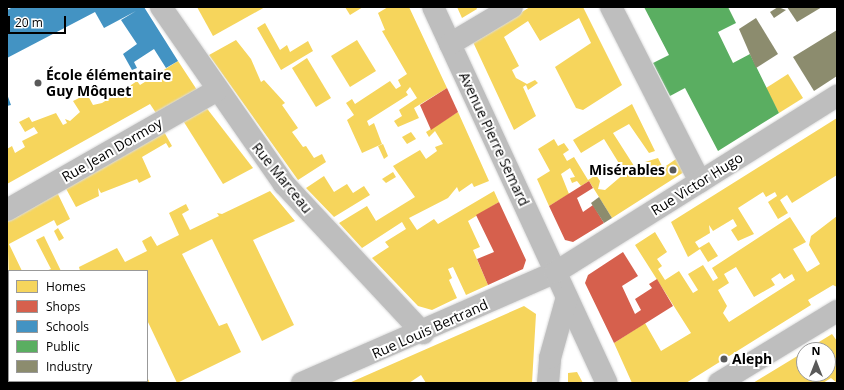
<!DOCTYPE html>
<meta charset="utf-8">
<style>
body{margin:0}
#map{position:relative;width:844px;height:390px;overflow:hidden;background:#fff;font-family:"Open Sans",sans-serif}
div>[style]{position:absolute}
.homes>*{inset:0;background:#f6d55c}
.shops>*{inset:0;background:#d6604d}
.schools>*{inset:0;background:#4393c3}
.public>*{inset:0;background:#5aae61}
.industry>*{inset:0;background:#8c8c6e}
.roads{filter:drop-shadow(0 0 1px #dbdbdb) drop-shadow(0 0 1px #dbdbdb)}
.minor>*{height:22px;margin:-11px;padding:0 11px;transform-origin:11px;border-radius:11px;background:#bebebe}
.major>*{height:22px;margin:-11px;padding:0 11px;transform-origin:11px;border-radius:11px;background:#bebebe}
.dots>*{width:11px;height:11px;translate:-50% -50%;box-sizing:border-box;border:2px solid #fff;border-radius:50%}
span{translate:-50% -50%;white-space:nowrap;text-align:center;line-height:1.15;-webkit-text-stroke:4px #fff;paint-order:stroke}
.poi-label{font-size:14px;color:#000;font-weight:700}
.left{translate:0 -50%;text-align:left}
.right{translate:-100% -50%;text-align:right}
.street-label{font-size:14px;color:#000}
.frame{position:absolute;inset:0;border:8px solid #000;pointer-events:none}
.legend{position:absolute;left:8px;top:270px;width:140px;height:112px;box-sizing:border-box;background:#fff;border:1px solid #999;margin:0;padding:5px 7px;list-style:none;font-size:12px;color:#000}
.legend li{display:flex;align-items:center;gap:8px;height:20px}
.legend b{width:20px;border:1px solid #999}
.north{position:absolute;left:796px;top:342px;width:40px;height:40px;box-sizing:border-box;background:#fff;border:1px solid #999;border-radius:50%;rotate:0deg;font-size:11px;font-weight:700;line-height:16px;text-align:center;color:#000}
.north::after{content:'';display:block;margin:auto;width:14px;height:18px;background:#595959;clip-path:polygon(50% 0,100% 100%,50% 72%,0 100%)}
.scale{position:absolute;left:8px;top:16px;width:58px;height:18px;box-sizing:border-box;border:2px solid #000;border-top:0;padding-left:5px;font-size:12px;line-height:14px;white-space:nowrap;color:#000;-webkit-text-stroke:3px #fff;paint-order:stroke}
</style>
<div id="map">
<div class="homes">
<div style="clip-path:polygon(197px 7px,265px 7px,213px 36px)"></div>
<div style="clip-path:polygon(345px 7px,363px 7px,350px 15px)"></div>
<div style="clip-path:polygon(388px 7px,409px 7px,447px 88px,414px 108px,419px 118px,398px 127px,394px 121px,402px 116px,399px 110px,417px 98px,410px 87px,406px 92px,408px 95px,367px 121px,369px 126px,374px 123px,382px 144px,362px 153px,347px 120px,354px 115px,346px 103px,352px 99px,355px 104px,390px 81px,396px 89px,401px 86px,398px 80px,407px 74px,382px 31px,385px 30px,378px 13px)"></div>
<div style="clip-path:polygon(457px 7px,476px 7px,477px 9px,462px 18px)"></div>
<div style="clip-path:polygon(530px 7px,583px 7px,622px 85px,583px 110px,576px 108px,555px 67px,591px 43px,579px 18px,540px 41px,528px 21px,504px 37px,519px 66px,512px 70px,516px 78px,527px 84px,535px 80px,538px 83px,528px 90px,526px 85px,523px 87px,536px 116px,514px 130px,473px 42px)"></div>
<div style="clip-path:polygon(265px 23px,280px 50px,287px 45px,290px 52px,308px 41px,313px 51px,281px 70px,257px 28px)"></div>
<div style="clip-path:polygon(236px 40px,251px 59px,261px 82px,264px 80px,285px 103px,282px 105px,298px 128px,292px 132px,303px 147px,306px 146px,314px 158px,322px 154px,326px 162px,298px 180px,209px 55px)"></div>
<div style="clip-path:polygon(357px 40px,376px 71px,350px 87px,331px 56px)"></div>
<div style="clip-path:polygon(307px 58px,331px 98px,316px 107px,292px 68px)"></div>
<div style="clip-path:polygon(178px 61px,197px 90px,156px 113px,150px 104px,7px 184px,7px 149px,12px 146px,15px 153px,25px 147px,22px 141px,38px 133px,34px 127px,25px 132px,19px 122px,29px 117px,32px 122px,56px 113px,63px 125px,67px 123px,65px 119px,70px 121px,80px 112px,73px 101px,87px 94px,93px 105px,102px 103px,110px 98px,107px 94px,115px 89px,118px 94px,137px 81px,140px 85px)"></div>
<div style="clip-path:polygon(788px 74px,803px 98px,779px 113px,766px 88px)"></div>
<div style="clip-path:polygon(632px 104px,655px 151px,649px 153px,629px 124px,613px 133px,636px 169px,635px 173px,647px 166px,645px 162px,658px 158px,663px 168px,676px 159px,684px 172px,612px 218px,589px 181px,581px 186px,577px 181px,572px 183px,570px 178px,575px 177px,570px 168px,561px 174px,569px 194px,549px 206px,537px 179px,550px 171px,538px 149px,554px 139px,558px 146px,564px 143px,569px 150px,563px 154px,567px 161px,574px 157px,588px 180px,596px 175px,600px 181px,598px 189px,605px 190px,625px 173px,604px 139px,581px 153px,573px 140px)"></div>
<div style="clip-path:polygon(205px 106px,253px 168px,223px 184px,182px 119px)"></div>
<div style="clip-path:polygon(458px 112px,489px 181px,474px 187px,472px 183px,459px 192px,457px 187px,448px 198px,409px 218px,417px 230px,434px 219px,438px 224px,494px 191px,499px 202px,468px 221px,480px 247px,473px 250px,488px 285px,466px 295px,453px 267px,448px 269px,452px 278px,449px 280px,457px 298px,432px 310px,418px 306px,372px 258px,389px 247px,385px 242px,406px 229px,402px 222px,362px 248px,339px 223px,367px 206px,376px 221px,415px 197px,393px 166px,420px 150px,426px 159px,437px 151px,435px 147px,443px 144px,435px 131px,429px 137px,426px 132px)"></div>
<div style="clip-path:polygon(837px 118px,837px 175px,792px 203px,787px 195px,780px 200px,788px 213px,778px 219px,768px 202px,777px 196px,775px 192px,766px 197px,763px 192px,738px 208px,754px 234px,738px 241px,731px 230px,737px 226px,733px 219px,713px 231px,709px 225px,710px 233px,695px 242px,699px 248px,709px 242px,718px 256px,708px 262px,700px 249px,688px 257px,671px 222px)"></div>
<div style="clip-path:polygon(163px 130px,172px 146px,169px 148px,166px 143px,142px 157px,151px 177px,139px 183px,137px 179px,101px 193px,98px 188px,99px 196px,76px 207px,64px 185px)"></div>
<div style="clip-path:polygon(411px 132px,416px 139px,407px 144px,402px 137px)"></div>
<div style="clip-path:polygon(383px 144px,388px 156px,384px 159px,378px 146px)"></div>
<div style="clip-path:polygon(393px 172px,396px 177px,386px 183px,382px 179px)"></div>
<div style="clip-path:polygon(324px 176px,334px 192px,347px 184px,353px 193px,364px 186px,370px 195px,334px 217px,306px 188px)"></div>
<div style="clip-path:polygon(56px 190px,70px 219px,57px 226px,54px 220px,9px 244px,22px 271px,9px 271px,9px 283px,7px 218px)"></div>
<div style="clip-path:polygon(270px 191px,295px 221px,253px 240px,294px 325px,262px 341px,212px 239px,182px 254px,219px 326px,227px 323px,241px 352px,177px 383px,147px 320px,147px 271px,80px 271px,79px 267px,117px 248px,125px 262px,147px 251px,142px 241px,151px 236px,157px 246px,179px 235px,169px 213px,186px 204px,189px 210px,182px 214px,190px 230px,219px 216px,217px 213px,222px 214px)"></div>
<div style="clip-path:polygon(evenodd,837px 216px,837px 287px,833px 285px,808px 300px,811px 305px,686px 383px,632px 383px,614px 343px,645px 323px,661px 351px,691px 333px,635px 245px,655px 232px,667px 252px,657px 259px,662px 266px,658px 269px,665px 280px,679px 271px,693px 293px,698px 290px,688px 274px,703px 265px,713px 281px,718px 278px,712px 268px,790px 217px,806px 242px,793px 249px,807px 272px,820px 264px,809px 245px,811px 236px,837px 216px,736px 267px,754px 297px,775px 285px,771px 279px,780px 273px,784px 279px,792px 274px,795px 280px,729px 322px,723px 313px,727px 306px,718px 290px,729px 283px,724px 274px,736px 267px)"></div>
<div style="clip-path:polygon(58px 228px,64px 238px,59px 241px,54px 231px)"></div>
<div style="clip-path:polygon(44px 236px,61px 271px,46px 271px,51px 269px,36px 240px)"></div>
<div style="clip-path:polygon(524px 306px,536px 314px,532px 383px,426px 383px,421px 375px,409px 383px,349px 383px)"></div>
<div style="clip-path:polygon(832px 334px,837px 341px,837px 383px,831px 378px,823px 383px,753px 383px,804px 352px,804px 374px,828px 374px,828px 350px,806px 350px)"></div>
<div style="clip-path:polygon(7px 354px,9px 381px,22px 383px,7px 383px)"></div>
<div style="clip-path:polygon(577px 372px,583px 383px,568px 383px,568px 373px)"></div>
<div style="clip-path:polygon(147px 377px,150px 383px,104px 381px,147px 381px)"></div>
<div style="clip-path:polygon(62px 381px,86px 381px,87px 383px,63px 383px)"></div>
</div>
<div class="shops">
<div style="clip-path:polygon(447px 88px,458px 112px,431px 130px,420px 105px)"></div>
<div style="clip-path:polygon(589px 181px,593px 188px,577px 198px,583px 212px,593px 205px,604px 223px,573px 242px,565px 240px,549px 206px)"></div>
<div style="clip-path:polygon(499px 202px,526px 260px,523px 269px,488px 285px,477px 259px,494px 252px,476px 215px)"></div>
<div style="clip-path:polygon(623px 252px,638px 276px,622px 286px,635px 314px,641px 310px,635px 299px,652px 288px,649px 284px,657px 279px,673px 306px,614px 343px,585px 283px,588px 275px)"></div>
</div>
<div class="schools">
<div style="clip-path:polygon(13px 7px,144px 7px,178px 61px,166px 68px,154px 49px,134px 62px,137px 68px,132px 70px,123px 54px,137px 44px,121px 20px,136px 11px,104px 28px,95px 12px,7px 58px,7px 10px)"></div>
<div style="clip-path:polygon(7px 94px,11px 105px,7px 106px)"></div>
</div>
<div class="public">
<div style="clip-path:polygon(644px 7px,728px 7px,736px 23px,718px 32px,733px 63px,750px 54px,779px 113px,718px 151px,685px 88px,670px 96px,653px 63px,669px 55px)"></div>
</div>
<div class="industry">
<div style="clip-path:polygon(778px 7px,786px 10px,774px 18px,770px 12px)"></div>
<div style="clip-path:polygon(787px 7px,822px 7px,797px 22px)"></div>
<div style="clip-path:polygon(756px 18px,778px 54px,756px 68px,739px 29px)"></div>
<div style="clip-path:polygon(837px 30px,837px 76px,814px 91px,793px 57px)"></div>
<div style="clip-path:polygon(599px 197px,612px 218px,604px 223px,591px 203px)"></div>
</div>
<div class="roads">
<div class="minor">
<div style="left:161px;top:7px;width:216px;rotate:55.2deg"></div>
<div style="left:284px;top:184px;width:204px;rotate:47deg"></div>
<div style="left:433px;top:7px;width:414px;rotate:65.2deg"></div>
<div style="left:611px;top:7px;width:196px;rotate:63deg"></div>
<div style="left:450px;top:44px;width:72px;rotate:-30.8deg"></div>
<div style="left:7px;top:210px;width:242px;rotate:-29.7deg"></div>
<div style="left:7px;top:317px;width:4px;rotate:63deg"></div>
<div style="left:40px;top:381px;width:2px;rotate:63deg"></div>
<div style="left:548px;top:383px;width:25px;rotate:-85deg"></div>
<div style="left:550px;top:358px;width:63px;rotate:-74.4deg"></div>
<div style="left:719px;top:383px;width:138px;rotate:-31.4deg"></div>
</div>
<div class="major">
<div style="left:302px;top:383px;width:277px;rotate:-23.6deg"></div>
<div style="left:556px;top:272px;width:332px;rotate:-32.1deg"></div>
</div>
</div>
<div class="dots">
<div style="left:38px;top:83px;background:#595959"></div>
<div style="left:673px;top:170px;background:#595959"></div>
<div style="left:724px;top:359px;background:#595959"></div>
</div>
<div class="poi-label">
<span class="left" style="left:46px;top:83px">École élémentaire<br>Guy Môquet</span>
<span class="right" style="left:665px;top:170px">Misérables</span>
<span class="left" style="left:732px;top:359px">Aleph</span>
</div>
<div class="street-label">
<span style="left:494px;top:139px;rotate:65deg">Avenue Pierre Semard</span>
<span style="left:112px;top:150px;rotate:-30deg">Rue Jean Dormoy</span>
<span style="left:282px;top:178px;rotate:51deg">Rue Marceau</span>
<span style="left:697px;top:184px;rotate:-32deg">Rue Victor Hugo</span>
<span style="left:430px;top:329px;rotate:-24deg">Rue Louis Bertrand</span>
</div>
<div class="frame"></div>
<ul class="legend">
<li><b style="height:11px;background:#f6d55c"></b>Homes</li>
<li><b style="height:11px;background:#d6604d"></b>Shops</li>
<li><b style="height:11px;background:#4393c3"></b>Schools</li>
<li><b style="height:11px;background:#5aae61"></b>Public</li>
<li><b style="height:11px;background:#8c8c6e"></b>Industry</li>
</ul>
<div class="north">N</div>
<div class="scale">20 m</div>
</div>
